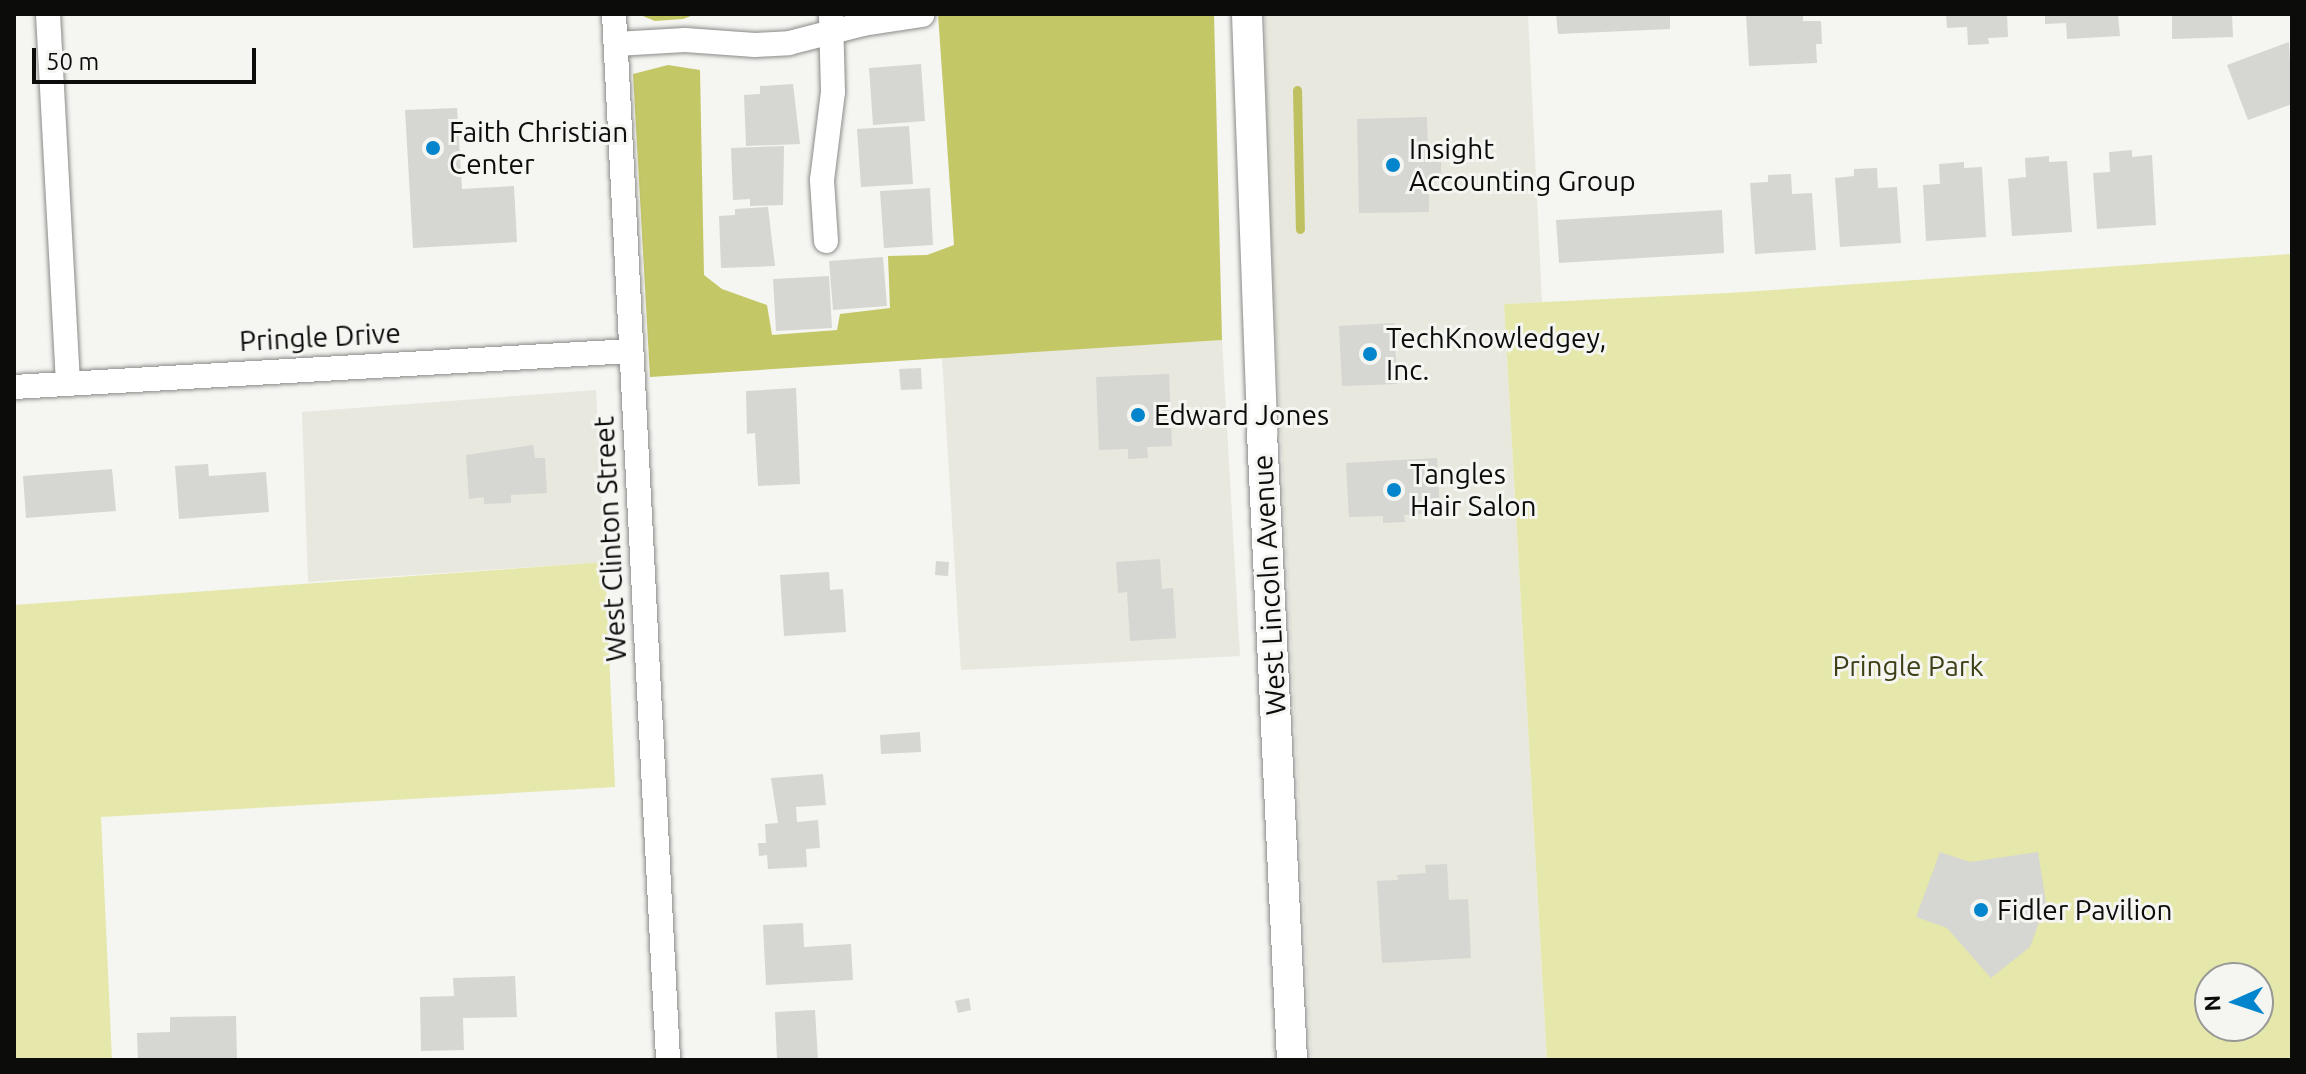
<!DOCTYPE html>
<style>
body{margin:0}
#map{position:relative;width:2306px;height:1074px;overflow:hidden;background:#f5f5f2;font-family:Ubuntu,sans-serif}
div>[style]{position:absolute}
.built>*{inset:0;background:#e8e8de}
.green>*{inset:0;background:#e5e8aa}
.forest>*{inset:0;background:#c4c766}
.stream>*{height:9px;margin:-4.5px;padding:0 4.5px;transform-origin:4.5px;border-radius:4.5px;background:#bfc160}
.building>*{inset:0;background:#d6d6d3}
.roads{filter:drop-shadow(0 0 2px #8a8b88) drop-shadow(0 0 2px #8a8b88)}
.minor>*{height:24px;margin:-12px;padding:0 12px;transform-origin:12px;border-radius:12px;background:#fff}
.tertiary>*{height:30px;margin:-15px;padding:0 15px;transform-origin:15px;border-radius:15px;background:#fff}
.dots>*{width:22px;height:22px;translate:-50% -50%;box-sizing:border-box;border:4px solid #f5f5f2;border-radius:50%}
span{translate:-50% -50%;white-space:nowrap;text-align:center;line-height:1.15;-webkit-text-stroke:6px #f5f5f2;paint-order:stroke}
.poi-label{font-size:28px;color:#0c0c0b}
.left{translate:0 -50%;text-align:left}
.street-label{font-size:28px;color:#0c0c0b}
.park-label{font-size:28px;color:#3e3f16}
.frame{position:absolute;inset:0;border:16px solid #0c0c0b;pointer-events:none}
.north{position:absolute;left:2194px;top:962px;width:80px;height:80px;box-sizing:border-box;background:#f5f5f2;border:2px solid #989896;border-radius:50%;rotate:267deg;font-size:22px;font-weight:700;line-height:32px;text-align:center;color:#0c0c0b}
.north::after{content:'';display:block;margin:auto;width:28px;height:36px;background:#0285cc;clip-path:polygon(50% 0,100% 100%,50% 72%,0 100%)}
.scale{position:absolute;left:32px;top:48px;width:224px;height:36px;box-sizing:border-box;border:4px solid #0c0c0b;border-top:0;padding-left:10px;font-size:24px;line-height:28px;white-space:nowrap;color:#0c0c0b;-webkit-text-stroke:6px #f5f5f2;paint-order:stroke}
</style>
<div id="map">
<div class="built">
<div style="clip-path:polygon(1265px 14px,1528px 14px,1542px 302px,1504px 304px,1547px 1060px,1311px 1060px,1267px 147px)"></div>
<div style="clip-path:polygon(1222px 340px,1240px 656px,961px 670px,942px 357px)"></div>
<div style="clip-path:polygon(596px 390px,605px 562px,308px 582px,302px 412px)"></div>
</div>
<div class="green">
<div style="clip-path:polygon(evenodd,2292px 254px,2292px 1060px,1547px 1060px,1504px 304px,1728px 293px,2292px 254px,2210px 978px,2258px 978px,2258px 1026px,2210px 1026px,2210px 978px)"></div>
<div style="clip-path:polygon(605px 562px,615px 787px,101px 817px,112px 1060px,14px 1060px,14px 605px)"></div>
</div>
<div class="forest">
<div style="clip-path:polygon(638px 14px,696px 14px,683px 19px,655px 21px)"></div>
<div style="clip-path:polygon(938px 14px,1214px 14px,1222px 340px,650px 377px,633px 74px,668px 65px,700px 70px,704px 275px,722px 289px,767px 305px,772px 335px,837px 330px,840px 314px,890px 308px,888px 256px,927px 255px,954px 245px)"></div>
</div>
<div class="stream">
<div style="left:1297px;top:90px;width:139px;rotate:88.8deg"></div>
</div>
<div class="building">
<div style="clip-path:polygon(1556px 14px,1670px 14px,1670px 29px,1558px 34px)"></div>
<div style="clip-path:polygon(1746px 14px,1803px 14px,1803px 21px,1821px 21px,1822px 44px,1816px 44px,1817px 63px,1749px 66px)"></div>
<div style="clip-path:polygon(1946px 14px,2007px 14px,2008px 37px,1988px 38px,1989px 44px,1968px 45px,1967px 27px,1947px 28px)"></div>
<div style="clip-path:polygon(2045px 14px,2118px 14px,2120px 36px,2067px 39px,2066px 23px,2045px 24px)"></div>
<div style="clip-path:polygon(2172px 14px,2232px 14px,2233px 37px,2172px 39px)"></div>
<div style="clip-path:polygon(2289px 42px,2292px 104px,2248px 120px,2227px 65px)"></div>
<div style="clip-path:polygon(921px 64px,925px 121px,873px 125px,869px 68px)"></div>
<div style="clip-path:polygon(793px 84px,800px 144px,746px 146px,744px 95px,760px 94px,760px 86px)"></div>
<div style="clip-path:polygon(457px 108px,462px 189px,514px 186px,517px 242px,413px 248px,405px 110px)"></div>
<div style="clip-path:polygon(1427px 117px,1428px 151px,1441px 150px,1441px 174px,1429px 175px,1429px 212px,1359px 213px,1357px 119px)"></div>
<div style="clip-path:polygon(909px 126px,913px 184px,861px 187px,857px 129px)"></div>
<div style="clip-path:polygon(784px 146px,783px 205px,750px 206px,750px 199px,733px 200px,731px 148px)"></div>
<div style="clip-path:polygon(2132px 150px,2132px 157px,2152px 155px,2156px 225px,2097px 229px,2093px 173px,2110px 172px,2109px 152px)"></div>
<div style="clip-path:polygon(2049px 156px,2049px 162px,2067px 161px,2072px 232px,2012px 236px,2008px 179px,2026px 177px,2025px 158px)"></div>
<div style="clip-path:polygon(1964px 162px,1964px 168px,1982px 167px,1986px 237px,1926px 241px,1923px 185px,1940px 184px,1939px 164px)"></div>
<div style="clip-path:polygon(1877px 168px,1878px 188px,1897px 187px,1901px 243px,1840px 247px,1835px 178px,1854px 176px,1854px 169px)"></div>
<div style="clip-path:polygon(1791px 174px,1792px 194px,1812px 193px,1816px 250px,1755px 254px,1750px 183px,1768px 182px,1768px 175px)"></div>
<div style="clip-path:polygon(930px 188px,933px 245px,884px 248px,880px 191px)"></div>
<div style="clip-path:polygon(768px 207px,775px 266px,721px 268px,719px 216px,735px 215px,735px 209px)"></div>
<div style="clip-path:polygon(1722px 210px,1724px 253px,1559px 263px,1556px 220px)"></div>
<div style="clip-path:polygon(883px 257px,887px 306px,833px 310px,829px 261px)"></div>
<div style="clip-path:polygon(829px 276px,832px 328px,776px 331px,773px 279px)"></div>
<div style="clip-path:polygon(1394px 323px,1397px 384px,1342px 386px,1339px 326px)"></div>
<div style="clip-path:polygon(921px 368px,922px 389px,901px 390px,899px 369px)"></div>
<div style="clip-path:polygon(1169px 374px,1172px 446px,1147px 447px,1148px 458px,1128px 459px,1128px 449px,1099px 450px,1096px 377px)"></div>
<div style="clip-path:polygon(796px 388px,800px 484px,758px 486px,755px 433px,747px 434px,746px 391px)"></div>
<div style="clip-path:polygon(533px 445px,535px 458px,545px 458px,547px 493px,511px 495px,511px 503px,484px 504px,484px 497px,469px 499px,466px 455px)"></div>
<div style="clip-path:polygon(1437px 458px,1440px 513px,1404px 515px,1405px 522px,1383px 523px,1383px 516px,1349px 517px,1346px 463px)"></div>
<div style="clip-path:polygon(208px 464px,209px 476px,266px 472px,269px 512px,179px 519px,175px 466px)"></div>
<div style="clip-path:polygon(112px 469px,116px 511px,26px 518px,23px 476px)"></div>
<div style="clip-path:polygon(1160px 559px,1162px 589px,1173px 588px,1176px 638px,1130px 641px,1127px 592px,1118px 593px,1116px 562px)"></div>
<div style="clip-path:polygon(936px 561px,949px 562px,948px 576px,935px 575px)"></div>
<div style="clip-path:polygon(829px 572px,830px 590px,843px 589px,846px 632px,784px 636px,780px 575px)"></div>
<div style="clip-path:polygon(920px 732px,921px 752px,881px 754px,880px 735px)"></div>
<div style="clip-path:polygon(823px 774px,826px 805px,796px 807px,797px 822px,818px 820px,820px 848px,806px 849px,807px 867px,768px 869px,767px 855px,759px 856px,758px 843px,766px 843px,765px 824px,778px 823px,771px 778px)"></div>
<div style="clip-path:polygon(1940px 852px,1970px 862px,2038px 852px,2046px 903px,2030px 947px,1991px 978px,1947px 928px,1916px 917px)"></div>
<div style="clip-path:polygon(1447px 864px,1449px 900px,1468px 899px,1471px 958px,1382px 963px,1377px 881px,1398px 880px,1397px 875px,1426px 873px,1425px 865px)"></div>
<div style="clip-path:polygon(803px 923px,804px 947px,851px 944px,853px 980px,766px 985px,763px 925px)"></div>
<div style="clip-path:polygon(515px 976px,517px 1017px,463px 1018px,464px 1050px,421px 1051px,420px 997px,454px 996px,453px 978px)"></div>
<div style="clip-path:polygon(969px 998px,971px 1010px,958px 1013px,955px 1001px)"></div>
<div style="clip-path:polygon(815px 1010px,818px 1060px,777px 1060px,775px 1012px)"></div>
<div style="clip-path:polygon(236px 1016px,237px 1060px,138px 1060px,137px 1033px,170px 1032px,170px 1017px)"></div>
</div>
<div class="roads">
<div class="minor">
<div style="left:48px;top:14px;width:369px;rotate:86.9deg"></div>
<div style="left:614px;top:14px;width:1047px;rotate:87.04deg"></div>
<div style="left:616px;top:44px;width:69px;rotate:-3.3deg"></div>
<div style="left:685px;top:40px;width:70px;rotate:4.1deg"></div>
<div style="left:755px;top:45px;width:34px;rotate:-3deg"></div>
<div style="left:789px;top:43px;width:76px;rotate:-14.4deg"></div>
<div style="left:863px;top:24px;width:60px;rotate:-8.7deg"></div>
<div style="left:826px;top:241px;width:61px;rotate:-93.8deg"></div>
<div style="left:822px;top:180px;width:89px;rotate:-82.9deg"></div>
<div style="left:833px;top:92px;width:78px;rotate:-91.5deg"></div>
<div style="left:14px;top:387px;width:617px;rotate:-3.34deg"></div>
</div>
<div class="tertiary">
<div style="left:1247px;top:14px;width:419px;rotate:87.9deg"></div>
<div style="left:1262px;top:433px;width:628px;rotate:87.26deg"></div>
</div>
</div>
<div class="dots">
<div style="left:433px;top:148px;background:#0285cc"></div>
<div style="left:1393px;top:165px;background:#0285cc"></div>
<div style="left:1370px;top:354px;background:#0285cc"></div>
<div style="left:1138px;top:415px;background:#0285cc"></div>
<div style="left:1394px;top:490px;background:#0285cc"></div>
<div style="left:1981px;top:910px;background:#0285cc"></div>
</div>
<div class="poi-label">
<span class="left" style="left:449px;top:148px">Faith Christian<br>Center</span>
<span class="left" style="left:1409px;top:165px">Insight<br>Accounting Group</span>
<span class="left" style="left:1386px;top:354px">TechKnowledgey,<br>Inc.</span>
<span class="left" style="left:1154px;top:415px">Edward Jones</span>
<span class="left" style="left:1410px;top:490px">Tangles<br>Hair Salon</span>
<span class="left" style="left:1997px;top:910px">Fidler Pavilion</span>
</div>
<div class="street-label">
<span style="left:320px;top:337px;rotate:-3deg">Pringle Drive</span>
<span style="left:610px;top:539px;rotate:-93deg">West Clinton Street</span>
<span style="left:1269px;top:585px;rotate:-93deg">West Lincoln Avenue</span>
</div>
<div class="park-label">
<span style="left:1908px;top:666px">Pringle Park</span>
</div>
<div class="frame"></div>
<div class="north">N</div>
<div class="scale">50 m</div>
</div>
